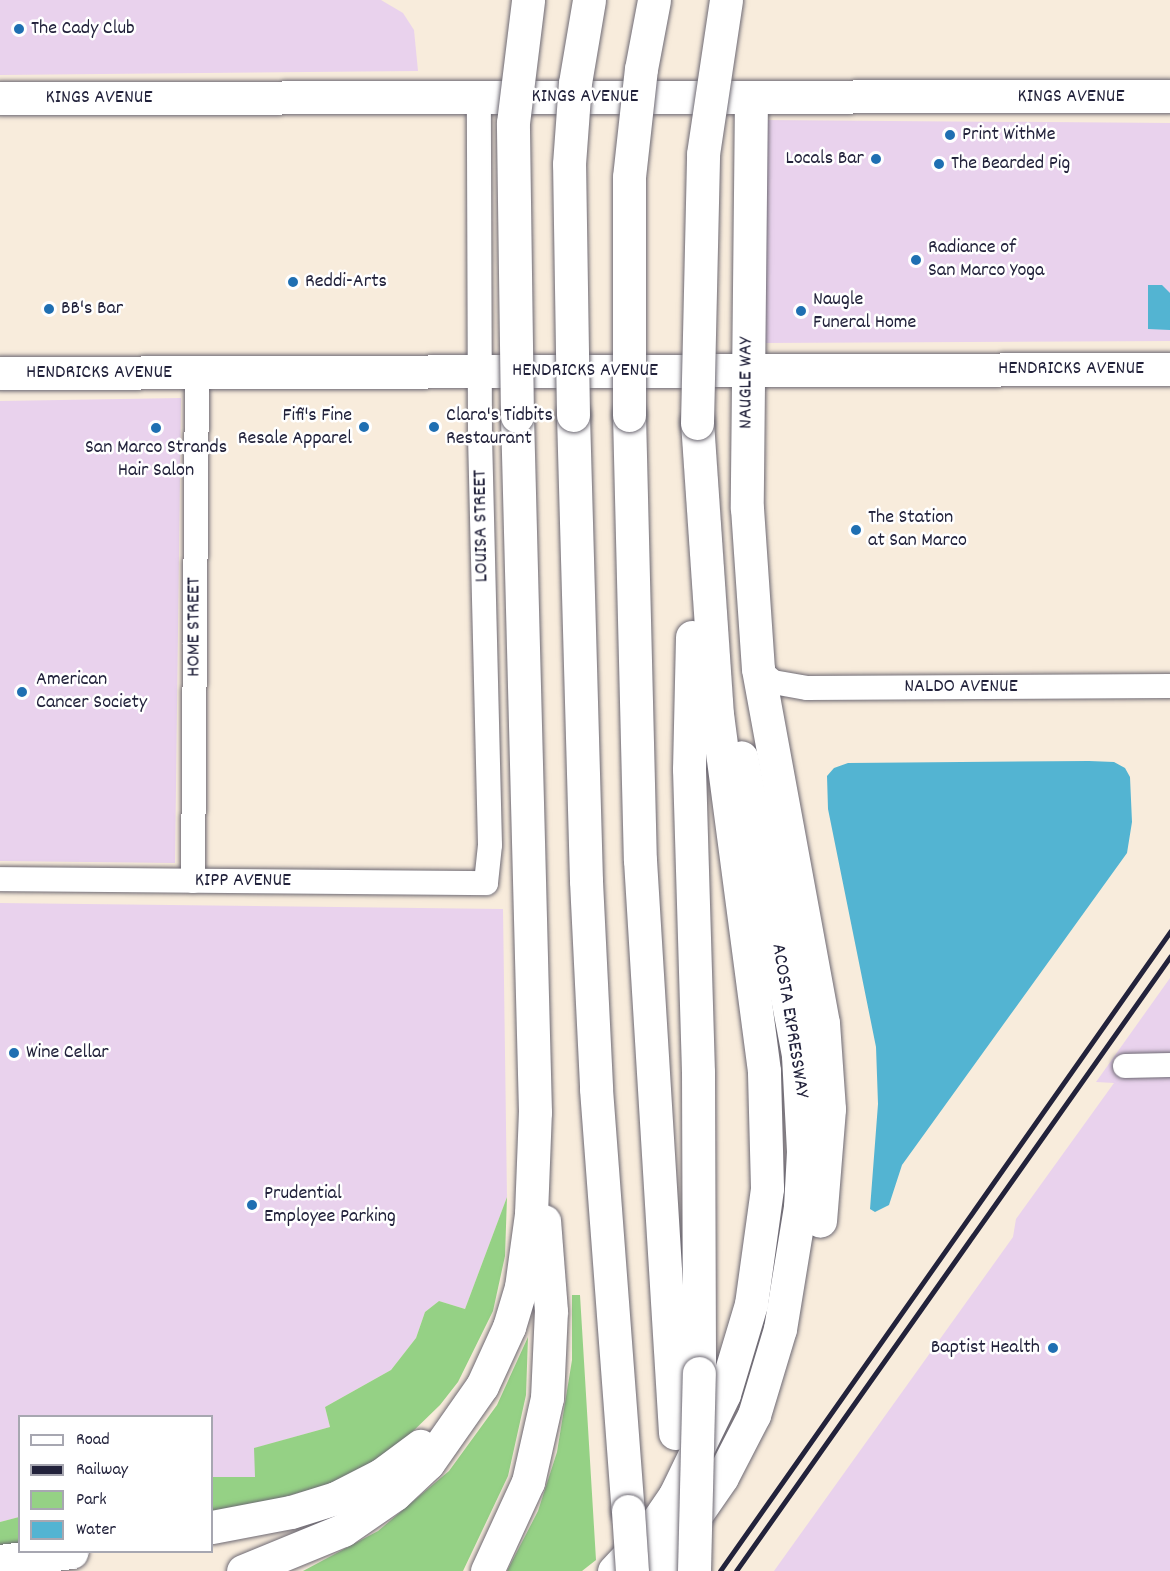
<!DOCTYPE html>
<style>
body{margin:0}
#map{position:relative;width:1170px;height:1571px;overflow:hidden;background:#f8ecdc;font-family:Dekko,sans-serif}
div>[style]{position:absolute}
.built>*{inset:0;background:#e9d2ed}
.green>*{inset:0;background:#95d185}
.water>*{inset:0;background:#53b4d2}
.roads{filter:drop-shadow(0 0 2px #6d6973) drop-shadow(0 0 2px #6d6973)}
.minor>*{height:24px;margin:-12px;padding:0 12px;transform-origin:12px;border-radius:12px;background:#fff}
.primary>*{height:33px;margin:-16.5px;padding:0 16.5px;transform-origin:16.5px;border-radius:16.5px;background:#fff}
.motorway>*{height:33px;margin:-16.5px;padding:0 16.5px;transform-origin:16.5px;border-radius:16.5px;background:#fff}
.rail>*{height:4.5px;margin:-2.25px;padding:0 2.25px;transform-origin:2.25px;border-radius:2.25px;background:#22223b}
.bridges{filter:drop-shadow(0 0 2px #6d6973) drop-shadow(0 0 2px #6d6973)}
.motorway-bridge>*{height:33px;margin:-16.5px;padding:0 16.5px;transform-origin:16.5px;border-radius:16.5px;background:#fff}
.dots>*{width:16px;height:16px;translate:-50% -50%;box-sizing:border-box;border:3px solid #fff;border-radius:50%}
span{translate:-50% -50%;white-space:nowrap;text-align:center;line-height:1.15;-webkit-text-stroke:5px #fff;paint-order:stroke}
.poi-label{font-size:20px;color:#22223b}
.left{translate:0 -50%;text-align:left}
.right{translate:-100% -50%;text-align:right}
.street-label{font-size:20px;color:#22223b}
.legend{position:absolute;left:18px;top:1415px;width:195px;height:138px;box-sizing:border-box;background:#fff;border:2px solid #a7a7b1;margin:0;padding:8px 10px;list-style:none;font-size:18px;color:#22223b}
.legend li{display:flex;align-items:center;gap:12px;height:30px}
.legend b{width:30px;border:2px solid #a7a7b1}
</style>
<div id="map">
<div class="built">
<div style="clip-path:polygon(0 0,381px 0,403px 13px,414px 30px,418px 71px,0 75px)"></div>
<div style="clip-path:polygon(762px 120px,1170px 123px,1170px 341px,765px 343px)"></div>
<div style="clip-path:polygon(181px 398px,175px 863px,0 861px,0 401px)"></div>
<div style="clip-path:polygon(0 903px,503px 909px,507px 1197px,465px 1309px,439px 1301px,425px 1312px,416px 1338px,391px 1370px,325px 1407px,330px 1427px,255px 1448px,255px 1477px,212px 1477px,212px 1416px,20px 1416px,19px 1517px,0 1522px)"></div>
<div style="clip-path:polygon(1170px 978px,1170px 1571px,774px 1571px,1013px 1237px,1016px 1219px,1114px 1083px,1096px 1082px)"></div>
</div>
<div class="green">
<div style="clip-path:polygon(507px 1197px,505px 1256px,493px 1311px,458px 1382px,440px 1405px,404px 1440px,345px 1480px,212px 1517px,212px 1477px,255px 1477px,254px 1448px,330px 1427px,325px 1407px,391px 1370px,416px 1338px,425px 1312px,439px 1301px,465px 1309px)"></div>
<div style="clip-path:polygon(572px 1295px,580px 1295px,596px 1560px,582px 1571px,507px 1571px,538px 1511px,557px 1452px,572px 1360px)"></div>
<div style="clip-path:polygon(528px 1337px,526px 1395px,508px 1476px,463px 1571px,303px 1571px,378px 1531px,449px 1471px,497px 1405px)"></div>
<div style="clip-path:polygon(19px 1517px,19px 1544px,0 1546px,0 1522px)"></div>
</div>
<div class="water">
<div style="clip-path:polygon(1148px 285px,1162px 285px,1170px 293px,1170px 330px,1148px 329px)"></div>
<div style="clip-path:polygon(1089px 761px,1114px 762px,1125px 768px,1130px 777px,1132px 822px,1127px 853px,902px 1165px,889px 1205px,875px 1212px,870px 1209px,878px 1104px,876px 1047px,828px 809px,827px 776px,834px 768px,848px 763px)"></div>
</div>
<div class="roads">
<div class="minor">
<div style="left:758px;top:669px;width:20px;rotate:41deg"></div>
<div style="left:773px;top:682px;width:35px;rotate:10deg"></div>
<div style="left:807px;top:688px;width:363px;rotate:-0.3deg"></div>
<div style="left:0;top:879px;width:486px;rotate:0.5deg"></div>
<div style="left:486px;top:883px;width:38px;rotate:-84deg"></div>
<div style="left:490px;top:845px;width:408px;rotate:-91.4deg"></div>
<div style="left:480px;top:437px;width:340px;rotate:-90.2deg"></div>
<div style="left:193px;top:881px;width:509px;rotate:-89.55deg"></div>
<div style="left:1125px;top:1066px;width:45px;rotate:-1.3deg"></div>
</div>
<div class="primary">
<div style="left:751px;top:97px;width:411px;rotate:90.6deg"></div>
<div style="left:747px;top:508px;width:161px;rotate:86.1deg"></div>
<div style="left:0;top:98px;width:1170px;rotate:-0.1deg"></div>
<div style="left:0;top:373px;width:1170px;rotate:-0.2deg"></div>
</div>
<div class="motorway">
<div style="left:573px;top:415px;width:466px;rotate:88.4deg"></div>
<div style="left:586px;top:881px;width:208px;rotate:87.2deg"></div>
<div style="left:596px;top:1089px;width:423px;rotate:85.7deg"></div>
<div style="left:629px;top:415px;width:445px;rotate:88.6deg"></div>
<div style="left:640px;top:860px;width:574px;rotate:86.5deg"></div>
<div style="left:692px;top:637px;width:132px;rotate:91.3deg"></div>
<div style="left:689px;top:769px;width:303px;rotate:88.3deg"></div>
<div style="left:698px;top:1072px;width:301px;rotate:89.8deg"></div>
<div style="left:758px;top:669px;width:360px;rotate:79.6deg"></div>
<div style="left:823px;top:1023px;width:86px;rotate:86deg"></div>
<div style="left:829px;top:1109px;width:112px;rotate:94.6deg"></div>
<div style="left:212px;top:1527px;width:80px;rotate:-10.8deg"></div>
<div style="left:291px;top:1512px;width:47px;rotate:-17.3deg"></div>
<div style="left:336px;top:1498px;width:51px;rotate:-27.1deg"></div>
<div style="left:381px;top:1475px;width:49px;rotate:-36.6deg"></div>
<div style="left:0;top:1561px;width:72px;rotate:-7.2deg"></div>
<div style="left:243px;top:1571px;width:108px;rotate:-22.3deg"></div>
<div style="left:343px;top:1530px;width:63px;rotate:-34.7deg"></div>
<div style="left:395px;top:1494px;width:45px;rotate:-43.2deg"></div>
<div style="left:428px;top:1463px;width:94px;rotate:-55deg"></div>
<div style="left:482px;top:1386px;width:65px;rotate:-65.4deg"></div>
<div style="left:509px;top:1327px;width:42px;rotate:-73.3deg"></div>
<div style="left:521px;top:1287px;width:74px;rotate:-82.2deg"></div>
<div style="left:531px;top:1214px;width:102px;rotate:-87.8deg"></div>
<div style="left:535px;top:1112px;width:696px;rotate:-91.48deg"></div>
<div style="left:487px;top:1571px;width:98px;rotate:-65.3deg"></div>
<div style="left:528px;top:1482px;width:86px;rotate:-77.3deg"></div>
<div style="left:547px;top:1398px;width:87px;rotate:-87.4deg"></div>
<div style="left:551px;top:1311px;width:90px;rotate:-94.4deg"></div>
<div style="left:614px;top:1571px;width:48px;rotate:-46.7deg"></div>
<div style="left:647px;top:1536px;width:50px;rotate:-55.7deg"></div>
<div style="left:675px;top:1495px;width:112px;rotate:-64.1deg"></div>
<div style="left:724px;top:1394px;width:94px;rotate:-73.3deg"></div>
<div style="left:751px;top:1304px;width:117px;rotate:-82.1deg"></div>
<div style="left:767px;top:1188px;width:117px;rotate:-91.5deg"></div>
<div style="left:764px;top:1071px;width:359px;rotate:-97.5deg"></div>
<div style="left:717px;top:715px;width:293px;rotate:-93.9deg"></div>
<div style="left:657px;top:1571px;width:114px;rotate:-55.3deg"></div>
<div style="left:722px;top:1477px;width:70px;rotate:-62.7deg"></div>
<div style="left:754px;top:1415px;width:90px;rotate:-73.2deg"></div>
<div style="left:780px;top:1329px;width:124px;rotate:-80.7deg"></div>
<div style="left:800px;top:1207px;width:56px;rotate:-86.9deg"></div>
<div style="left:803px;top:1151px;width:96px;rotate:-93deg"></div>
<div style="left:798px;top:1055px;width:303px;rotate:-100.8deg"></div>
</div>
</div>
<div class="rail">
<div style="left:720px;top:1571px;width:782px;rotate:-54.85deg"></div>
<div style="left:736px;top:1571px;width:752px;rotate:-54.75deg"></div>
</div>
<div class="bridges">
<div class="motorway-bridge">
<div style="left:573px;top:415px;width:251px;rotate:-90.9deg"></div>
<div style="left:569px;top:164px;width:81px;rotate:-85.8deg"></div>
<div style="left:575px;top:83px;width:84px;rotate:-80.4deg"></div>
<div style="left:629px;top:415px;width:238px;rotate:-90deg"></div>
<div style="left:629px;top:177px;width:109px;rotate:-83.7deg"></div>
<div style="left:641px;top:69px;width:70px;rotate:-79.3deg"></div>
<div style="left:517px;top:416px;width:293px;rotate:-90.8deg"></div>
<div style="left:513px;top:123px;width:124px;rotate:-83deg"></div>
<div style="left:697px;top:423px;width:269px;rotate:-88.7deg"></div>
<div style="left:703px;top:154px;width:156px;rotate:-81.5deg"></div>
<div style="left:628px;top:1511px;width:60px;rotate:86.2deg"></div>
<div style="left:694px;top:1571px;width:198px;rotate:-88.6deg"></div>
</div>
</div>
<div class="dots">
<div style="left:19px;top:29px;background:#1f6fb2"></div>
<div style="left:950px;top:135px;background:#1f6fb2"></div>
<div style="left:876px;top:159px;background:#1f6fb2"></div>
<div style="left:939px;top:164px;background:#1f6fb2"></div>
<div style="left:916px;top:260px;background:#1f6fb2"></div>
<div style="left:293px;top:282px;background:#1f6fb2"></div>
<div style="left:49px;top:309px;background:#1f6fb2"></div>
<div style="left:801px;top:311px;background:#1f6fb2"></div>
<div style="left:364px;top:427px;background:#1f6fb2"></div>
<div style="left:434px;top:427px;background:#1f6fb2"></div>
<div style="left:156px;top:428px;background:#1f6fb2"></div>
<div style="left:856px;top:530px;background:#1f6fb2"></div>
<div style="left:22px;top:692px;background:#1f6fb2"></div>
<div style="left:14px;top:1053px;background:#1f6fb2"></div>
<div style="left:252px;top:1205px;background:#1f6fb2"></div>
<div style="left:1053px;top:1348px;background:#1f6fb2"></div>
</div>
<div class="poi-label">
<span class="left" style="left:31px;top:29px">The Cady Club</span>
<span class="left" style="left:962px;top:135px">Print WithMe</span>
<span class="right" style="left:864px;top:159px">Locals Bar</span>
<span class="left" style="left:951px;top:164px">The Bearded Pig</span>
<span class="left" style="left:928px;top:260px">Radiance of<br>San Marco Yoga</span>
<span class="left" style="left:305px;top:282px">Reddi-Arts</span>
<span class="left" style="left:813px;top:312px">Naugle<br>Funeral Home</span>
<span class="left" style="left:61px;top:309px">BB's Bar</span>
<span class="right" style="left:352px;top:428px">Fifi's Fine<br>Resale Apparel</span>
<span class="left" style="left:446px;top:428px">Clara's Tidbits<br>Restaurant</span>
<span style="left:156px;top:460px">San Marco Strands<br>Hair Salon</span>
<span class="left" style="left:868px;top:530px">The Station<br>at San Marco</span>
<span class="left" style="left:36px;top:692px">American<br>Cancer Society</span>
<span class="left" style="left:26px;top:1053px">Wine Cellar</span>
<span class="left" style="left:264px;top:1206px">Prudential<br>Employee Parking</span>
<span class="right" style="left:1040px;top:1348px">Baptist Health</span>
</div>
<div class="street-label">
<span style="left:585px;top:97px">KINGS AVENUE</span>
<span style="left:1071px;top:97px">KINGS AVENUE</span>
<span style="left:99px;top:98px">KINGS AVENUE</span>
<span style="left:1071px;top:369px">HENDRICKS AVENUE</span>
<span style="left:585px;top:371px">HENDRICKS AVENUE</span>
<span style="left:99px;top:373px">HENDRICKS AVENUE</span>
<span style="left:747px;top:383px;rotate:-90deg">NAUGLE WAY</span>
<span style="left:482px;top:526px;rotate:-91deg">LOUISA STREET</span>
<span style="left:195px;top:627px;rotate:-90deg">HOME STREET</span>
<span style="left:961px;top:687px">NALDO AVENUE</span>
<span style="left:243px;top:881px">KIPP AVENUE</span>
<span style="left:789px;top:1021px;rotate:81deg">ACOSTA EXPRESSWAY</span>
</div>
<ul class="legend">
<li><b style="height:8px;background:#fff"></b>Road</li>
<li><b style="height:8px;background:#22223b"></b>Railway</li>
<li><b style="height:16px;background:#95d185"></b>Park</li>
<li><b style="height:16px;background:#53b4d2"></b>Water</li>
</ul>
</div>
